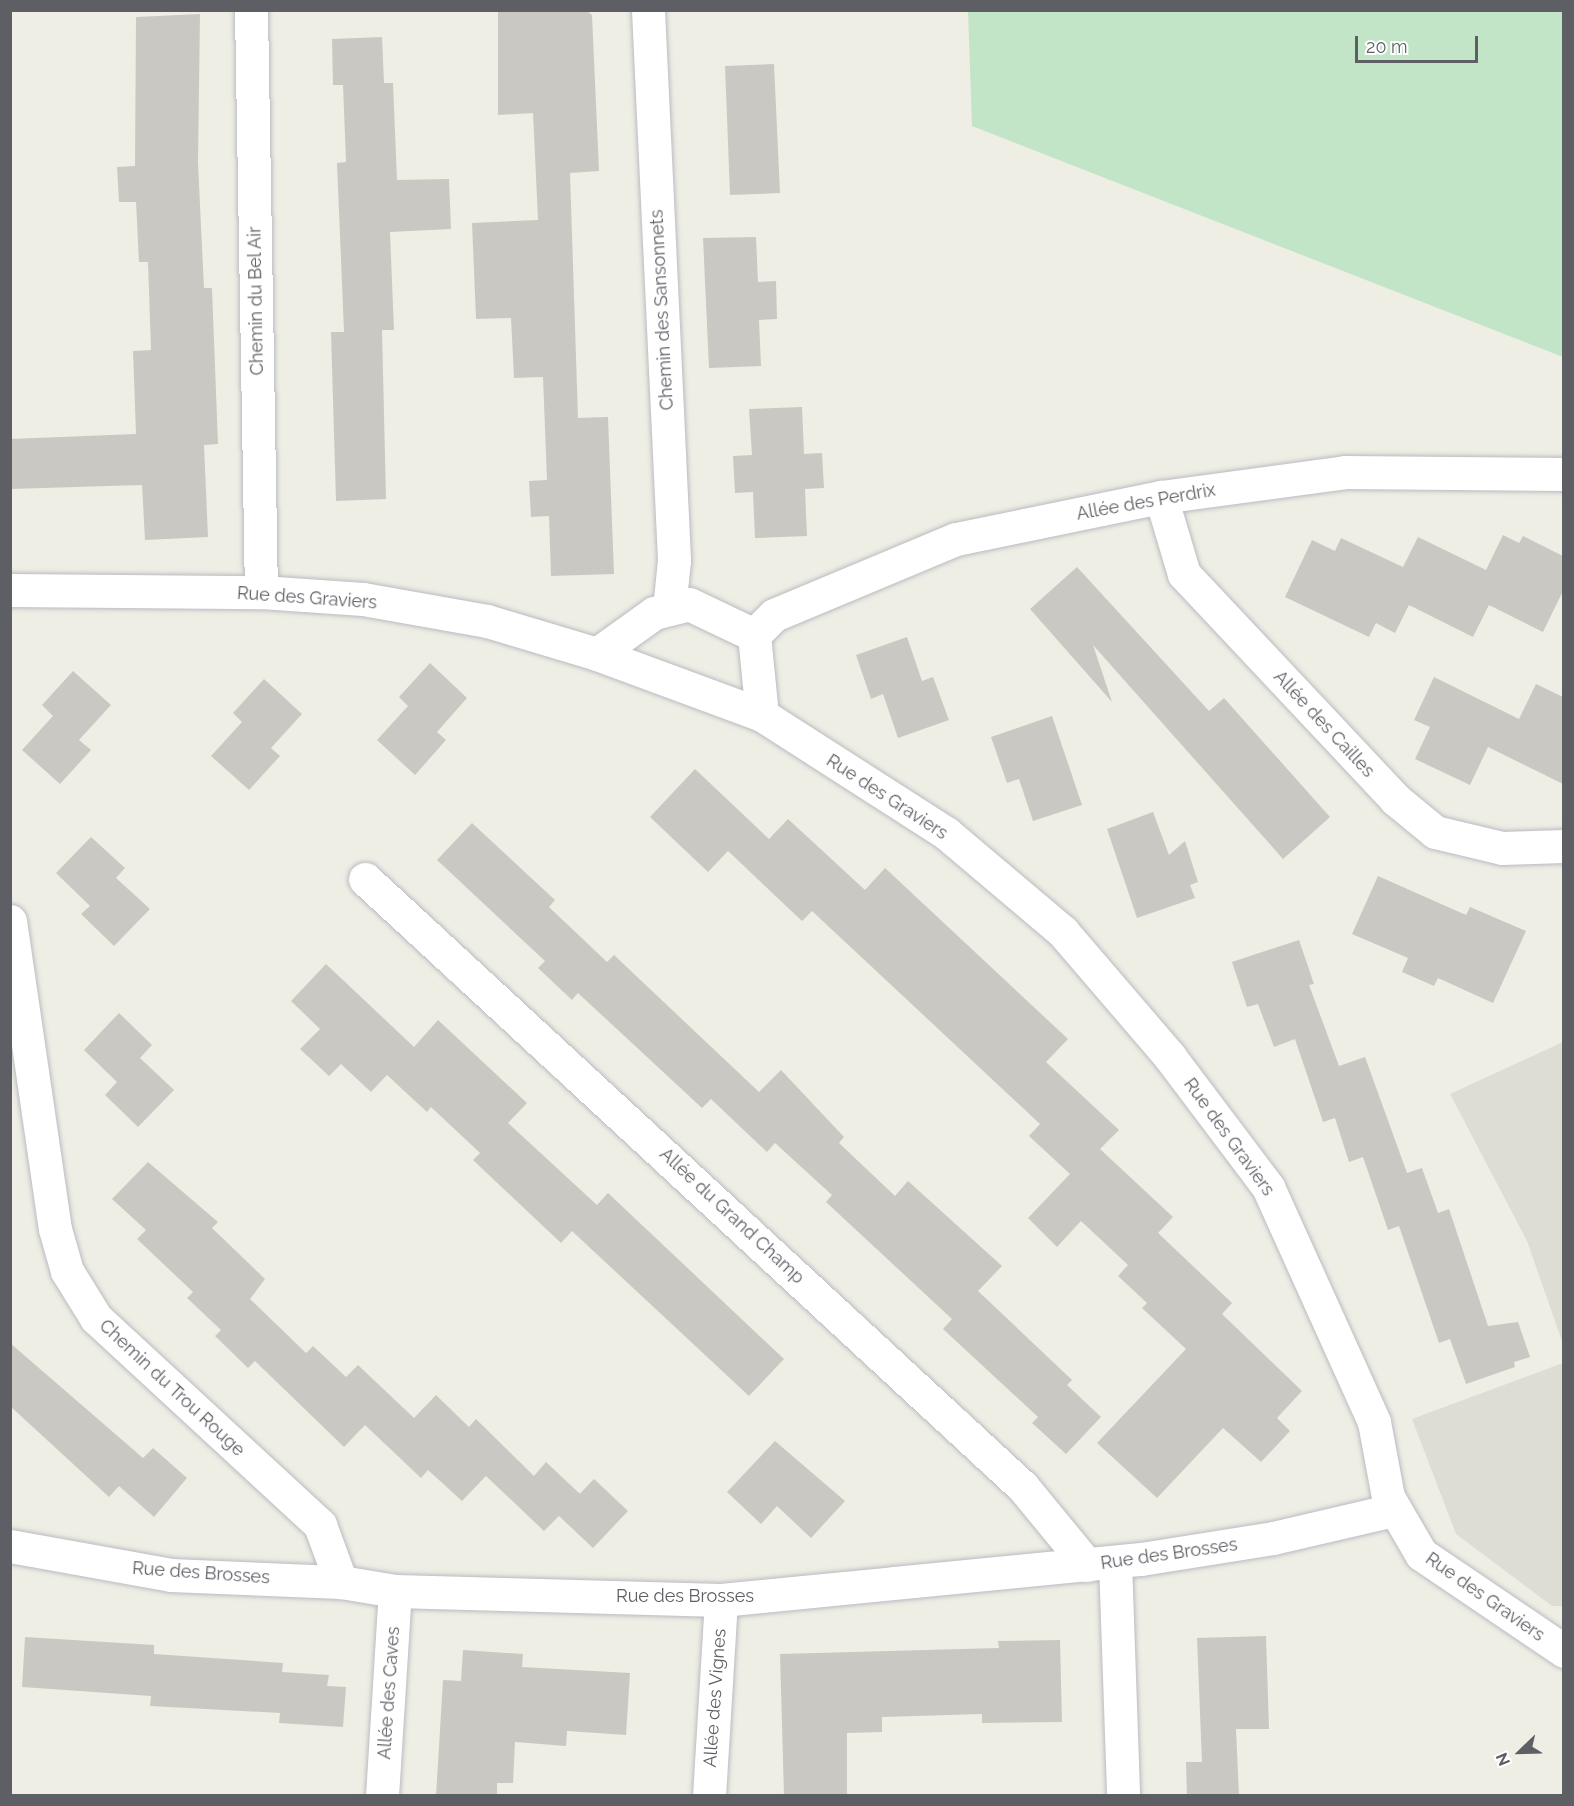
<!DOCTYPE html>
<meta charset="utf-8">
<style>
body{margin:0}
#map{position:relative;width:1574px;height:1806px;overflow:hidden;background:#eeeee5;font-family:Raleway,sans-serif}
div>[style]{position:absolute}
.education>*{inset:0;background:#deddd3}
.green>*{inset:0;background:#c2e5c8}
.building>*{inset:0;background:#cac8c2}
.roads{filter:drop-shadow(0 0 2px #babbc0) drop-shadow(0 0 2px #babbc0)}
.minor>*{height:33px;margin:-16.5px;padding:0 16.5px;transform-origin:16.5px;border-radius:16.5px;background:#fff}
span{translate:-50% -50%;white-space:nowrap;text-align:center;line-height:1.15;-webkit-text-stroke:5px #fff;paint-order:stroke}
.street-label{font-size:18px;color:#5d5f65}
.frame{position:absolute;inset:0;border:12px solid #5d5f65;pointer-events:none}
.north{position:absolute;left:1490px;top:1722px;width:60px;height:60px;-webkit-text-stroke:4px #fff;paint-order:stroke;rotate:247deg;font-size:16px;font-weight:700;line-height:24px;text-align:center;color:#5d5f65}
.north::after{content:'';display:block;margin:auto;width:21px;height:27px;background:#5d5f65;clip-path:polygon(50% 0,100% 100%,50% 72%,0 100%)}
.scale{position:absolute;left:1355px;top:36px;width:123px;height:27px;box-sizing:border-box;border:3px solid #5d5f65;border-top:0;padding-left:8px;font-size:18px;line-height:21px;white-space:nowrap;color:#5d5f65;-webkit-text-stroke:4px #fff;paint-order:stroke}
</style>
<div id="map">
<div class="education">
<div style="clip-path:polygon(1563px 1042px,1563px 1344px,1527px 1241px,1450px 1094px)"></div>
<div style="clip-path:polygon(1563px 1363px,1564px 1606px,1552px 1606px,1456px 1534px,1412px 1419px)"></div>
</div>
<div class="green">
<div style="clip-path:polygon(968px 11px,1563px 11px,1563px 357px,972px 126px)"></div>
</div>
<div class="building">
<div style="clip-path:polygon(498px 10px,586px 10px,592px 15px,599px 171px,570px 173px,578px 418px,608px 417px,614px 574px,551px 576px,549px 516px,531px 517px,529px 481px,547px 480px,543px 377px,514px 378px,511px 318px,476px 319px,472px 223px,538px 220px,533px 113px,498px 115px)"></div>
<div style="clip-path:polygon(200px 14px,198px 163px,204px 288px,212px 288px,218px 444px,204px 445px,208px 537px,145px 540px,142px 485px,10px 489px,10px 439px,136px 434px,133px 351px,151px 350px,148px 262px,139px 262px,136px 202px,119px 202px,117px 167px,135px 166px,136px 17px)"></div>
<div style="clip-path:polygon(382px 37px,384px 83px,393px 83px,397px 180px,449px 179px,451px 229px,390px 232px,394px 330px,382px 330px,386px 499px,336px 501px,331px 332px,344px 332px,337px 163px,346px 162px,343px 85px,333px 85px,332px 39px)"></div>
<div style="clip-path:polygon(774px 64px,780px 193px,730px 195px,725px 66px)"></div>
<div style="clip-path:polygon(756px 237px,758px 282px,776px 281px,777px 319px,759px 320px,761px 366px,709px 368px,703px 238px)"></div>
<div style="clip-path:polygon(802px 407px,804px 454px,822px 453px,824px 488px,805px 489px,807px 536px,755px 538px,753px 492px,735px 493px,733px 456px,752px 455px,749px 409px)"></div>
<div style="clip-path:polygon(1503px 535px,1519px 543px,1523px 536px,1563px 556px,1563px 591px,1543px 632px,1489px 605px,1473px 637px,1409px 605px,1395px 633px,1376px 623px,1369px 637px,1285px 597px,1312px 540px,1335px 551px,1341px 538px,1403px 567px,1418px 537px,1486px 570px)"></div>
<div style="clip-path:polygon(1077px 567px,1209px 711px,1224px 698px,1330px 817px,1283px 859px,1093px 645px,1112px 702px,1030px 609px)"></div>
<div style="clip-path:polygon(907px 637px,922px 681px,933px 677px,949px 720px,898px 738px,883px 694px,871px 699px,856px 655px)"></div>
<div style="clip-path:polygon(430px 663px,467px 698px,437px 732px,446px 740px,415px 775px,377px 740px,408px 706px,399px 697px)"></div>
<div style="clip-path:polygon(73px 671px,111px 705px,79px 740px,91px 750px,60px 784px,22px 750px,53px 716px,42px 705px)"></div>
<div style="clip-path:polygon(1434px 677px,1519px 719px,1536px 684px,1563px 697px,1563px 784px,1488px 747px,1470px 785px,1415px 759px,1430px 727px,1414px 720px)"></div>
<div style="clip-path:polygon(264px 679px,302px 714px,271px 748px,280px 756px,249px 790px,211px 756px,242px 722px,233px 713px)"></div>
<div style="clip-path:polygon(1052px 716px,1082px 805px,1033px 821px,1019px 779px,1007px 783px,991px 737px)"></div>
<div style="clip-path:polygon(695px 769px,769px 839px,788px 819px,865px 890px,885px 868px,1068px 1039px,1046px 1062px,1119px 1130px,1100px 1149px,1173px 1217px,1158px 1233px,1232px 1303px,1222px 1314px,1302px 1391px,1277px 1418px,1290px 1431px,1261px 1462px,1223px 1428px,1157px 1498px,1097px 1443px,1186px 1349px,1142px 1308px,1147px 1303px,1118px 1276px,1128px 1265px,1081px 1221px,1057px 1247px,1028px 1218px,1070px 1174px,1029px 1136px,1040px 1124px,812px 911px,802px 921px,728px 851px,708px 872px,650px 817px)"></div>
<div style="clip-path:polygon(1153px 812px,1169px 855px,1185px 841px,1198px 882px,1190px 885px,1195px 898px,1137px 918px,1107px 829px)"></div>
<div style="clip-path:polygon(472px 823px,555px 900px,549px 907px,607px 962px,614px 955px,759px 1092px,781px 1070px,844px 1137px,839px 1143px,895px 1196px,908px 1181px,1002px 1266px,978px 1291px,1072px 1380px,1067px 1385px,1101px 1417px,1066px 1454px,1032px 1423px,1038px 1417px,943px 1329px,952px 1319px,826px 1202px,832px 1195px,775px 1143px,767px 1152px,711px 1099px,702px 1108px,578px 993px,572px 1000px,538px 968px,545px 961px,437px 860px)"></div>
<div style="clip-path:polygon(91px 837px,125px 868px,116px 878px,150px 909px,114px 946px,81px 914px,90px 906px,56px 873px)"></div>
<div style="clip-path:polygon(1378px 876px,1466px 915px,1470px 907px,1526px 931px,1493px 1003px,1438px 978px,1434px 986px,1402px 972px,1408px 958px,1352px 934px)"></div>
<div style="clip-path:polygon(1299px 940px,1314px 984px,1309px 985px,1339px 1066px,1365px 1057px,1407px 1173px,1422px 1168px,1438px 1213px,1449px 1209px,1488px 1326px,1518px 1322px,1530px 1357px,1514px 1362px,1515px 1367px,1466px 1384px,1450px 1339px,1439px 1343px,1399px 1226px,1388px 1230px,1363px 1157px,1349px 1162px,1335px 1118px,1323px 1122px,1295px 1039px,1274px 1047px,1258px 1004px,1247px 1007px,1232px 962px)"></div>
<div style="clip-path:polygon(326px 964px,414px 1047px,438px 1020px,527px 1103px,508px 1123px,597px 1205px,608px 1193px,784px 1359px,749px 1396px,572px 1231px,561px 1243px,473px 1160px,480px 1153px,431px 1107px,427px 1112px,387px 1075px,371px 1092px,341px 1064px,329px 1076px,300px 1049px,320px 1029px,291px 1001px)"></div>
<div style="clip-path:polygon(119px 1013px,152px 1045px,140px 1058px,174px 1090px,138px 1127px,105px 1095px,117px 1082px,84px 1050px)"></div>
<div style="clip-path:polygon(148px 1162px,218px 1222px,212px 1228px,265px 1279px,250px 1299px,306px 1353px,313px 1346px,346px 1377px,358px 1365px,414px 1418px,436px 1395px,469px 1427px,476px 1419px,534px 1476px,546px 1462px,580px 1494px,571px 1503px,594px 1479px,628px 1511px,593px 1548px,559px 1516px,544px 1531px,486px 1476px,462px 1501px,428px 1470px,421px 1478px,365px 1425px,344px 1447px,255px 1361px,248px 1368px,215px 1336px,221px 1330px,187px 1298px,193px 1292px,137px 1239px,146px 1230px,112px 1199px)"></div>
<div style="clip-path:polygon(10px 1343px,143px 1458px,153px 1448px,187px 1478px,154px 1517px,119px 1486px,109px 1497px,10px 1406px)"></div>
<div style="clip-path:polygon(775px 1441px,845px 1501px,811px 1538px,777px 1506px,761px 1524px,727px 1492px)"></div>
<div style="clip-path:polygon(1266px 1636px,1269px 1729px,1236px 1729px,1239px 1796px,1187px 1796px,1186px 1762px,1202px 1762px,1197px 1638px)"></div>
<div style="clip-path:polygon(25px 1637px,154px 1645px,154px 1654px,283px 1663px,282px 1672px,329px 1675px,327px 1686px,346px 1687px,343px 1727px,279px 1723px,280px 1713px,150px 1706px,151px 1696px,22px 1687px)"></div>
<div style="clip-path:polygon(1060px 1640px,1062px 1722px,982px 1723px,982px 1714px,882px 1717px,882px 1732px,847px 1733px,847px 1796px,784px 1796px,780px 1654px,999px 1648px,998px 1641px)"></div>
<div style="clip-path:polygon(463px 1650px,523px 1654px,522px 1667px,630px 1673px,626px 1735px,567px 1731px,566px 1746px,515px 1742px,513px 1783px,497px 1783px,497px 1796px,436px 1796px,443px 1680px,461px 1681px)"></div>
</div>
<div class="roads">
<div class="minor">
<div style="left:251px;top:10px;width:582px;rotate:89.02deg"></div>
<div style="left:648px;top:10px;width:551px;rotate:87.29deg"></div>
<div style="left:674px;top:560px;width:49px;rotate:95.8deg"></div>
<div style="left:1161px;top:497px;width:80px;rotate:73.4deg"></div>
<div style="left:1184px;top:574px;width:308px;rotate:46.8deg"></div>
<div style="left:1395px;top:799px;width:52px;rotate:39.5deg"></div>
<div style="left:1435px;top:832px;width:69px;rotate:13.4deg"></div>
<div style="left:1502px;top:848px;width:62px;rotate:-1.8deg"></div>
<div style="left:10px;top:590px;width:251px;rotate:0.5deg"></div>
<div style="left:261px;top:592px;width:102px;rotate:3.9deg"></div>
<div style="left:363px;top:599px;width:126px;rotate:10.1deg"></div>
<div style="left:487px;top:621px;width:115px;rotate:16.7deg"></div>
<div style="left:597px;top:654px;width:176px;rotate:20.3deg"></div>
<div style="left:762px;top:715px;width:219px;rotate:32.7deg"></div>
<div style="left:946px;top:833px;width:153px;rotate:40.2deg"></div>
<div style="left:1063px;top:932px;width:165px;rotate:49.4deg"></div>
<div style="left:1170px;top:1057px;width:163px;rotate:53deg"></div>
<div style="left:1268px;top:1187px;width:258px;rotate:65.7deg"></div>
<div style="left:1374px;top:1422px;width:76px;rotate:79.4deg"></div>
<div style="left:1388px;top:1497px;width:66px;rotate:59.9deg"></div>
<div style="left:1421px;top:1554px;width:173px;rotate:34.1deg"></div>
<div style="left:754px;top:635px;width:28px;rotate:-45deg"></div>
<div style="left:774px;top:615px;width:197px;rotate:-22.7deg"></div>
<div style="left:956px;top:539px;width:209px;rotate:-11.6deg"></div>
<div style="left:1161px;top:497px;width:186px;rotate:-7.7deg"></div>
<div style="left:1345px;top:472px;width:219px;rotate:0.5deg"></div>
<div style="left:597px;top:654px;width:70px;rotate:-35.7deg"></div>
<div style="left:654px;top:613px;width:36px;rotate:-14deg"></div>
<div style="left:689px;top:604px;width:72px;rotate:25.5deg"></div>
<div style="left:754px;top:635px;width:80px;rotate:84.3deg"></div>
<div style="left:365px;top:879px;width:896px;rotate:42.74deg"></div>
<div style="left:1023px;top:1487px;width:101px;rotate:50.6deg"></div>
<div style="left:10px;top:921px;width:311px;rotate:81.7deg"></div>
<div style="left:55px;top:1229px;width:44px;rotate:74.1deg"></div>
<div style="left:67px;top:1271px;width:55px;rotate:58.3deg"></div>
<div style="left:96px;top:1318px;width:305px;rotate:42.7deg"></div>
<div style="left:320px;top:1525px;width:61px;rotate:69.8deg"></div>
<div style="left:10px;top:1546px;width:164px;rotate:10.2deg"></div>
<div style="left:171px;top:1575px;width:170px;rotate:2.4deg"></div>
<div style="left:341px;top:1582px;width:55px;rotate:9.5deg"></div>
<div style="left:395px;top:1591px;width:326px;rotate:1.6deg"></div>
<div style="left:721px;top:1600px;width:422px;rotate:-5.6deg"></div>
<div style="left:1141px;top:1559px;width:134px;rotate:-9deg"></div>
<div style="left:1273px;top:1538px;width:123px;rotate:-13.1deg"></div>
<div style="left:1115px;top:1562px;width:234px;rotate:88deg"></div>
<div style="left:382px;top:1796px;width:205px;rotate:-86.4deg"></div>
<div style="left:709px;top:1796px;width:196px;rotate:-86.5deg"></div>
</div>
</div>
<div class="street-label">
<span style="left:256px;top:301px;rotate:-91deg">Chemin du Bel Air</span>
<span style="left:662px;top:310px;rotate:-93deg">Chemin des Sansonnets</span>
<span style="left:1146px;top:502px;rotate:-10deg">Allée des Perdrix</span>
<span style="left:307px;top:598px;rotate:4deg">Rue des Graviers</span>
<span style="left:1324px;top:724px;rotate:47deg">Allée des Cailles</span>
<span style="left:887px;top:797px;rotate:33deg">Rue des Graviers</span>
<span style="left:1229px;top:1137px;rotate:54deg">Rue des Graviers</span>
<span style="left:732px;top:1216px;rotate:43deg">Allée du Grand Champ</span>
<span style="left:172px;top:1388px;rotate:43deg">Chemin du Trou Rouge</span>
<span style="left:1169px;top:1554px;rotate:-8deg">Rue des Brosses</span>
<span style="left:201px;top:1573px;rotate:4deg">Rue des Brosses</span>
<span style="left:685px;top:1596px">Rue des Brosses</span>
<span style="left:1485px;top:1597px;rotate:35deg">Rue des Graviers</span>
<span style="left:389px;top:1693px;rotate:-86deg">Allée des Caves</span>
<span style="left:715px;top:1698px;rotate:-86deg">Allée des Vignes</span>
</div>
<div class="frame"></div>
<div class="north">N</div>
<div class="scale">20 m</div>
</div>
